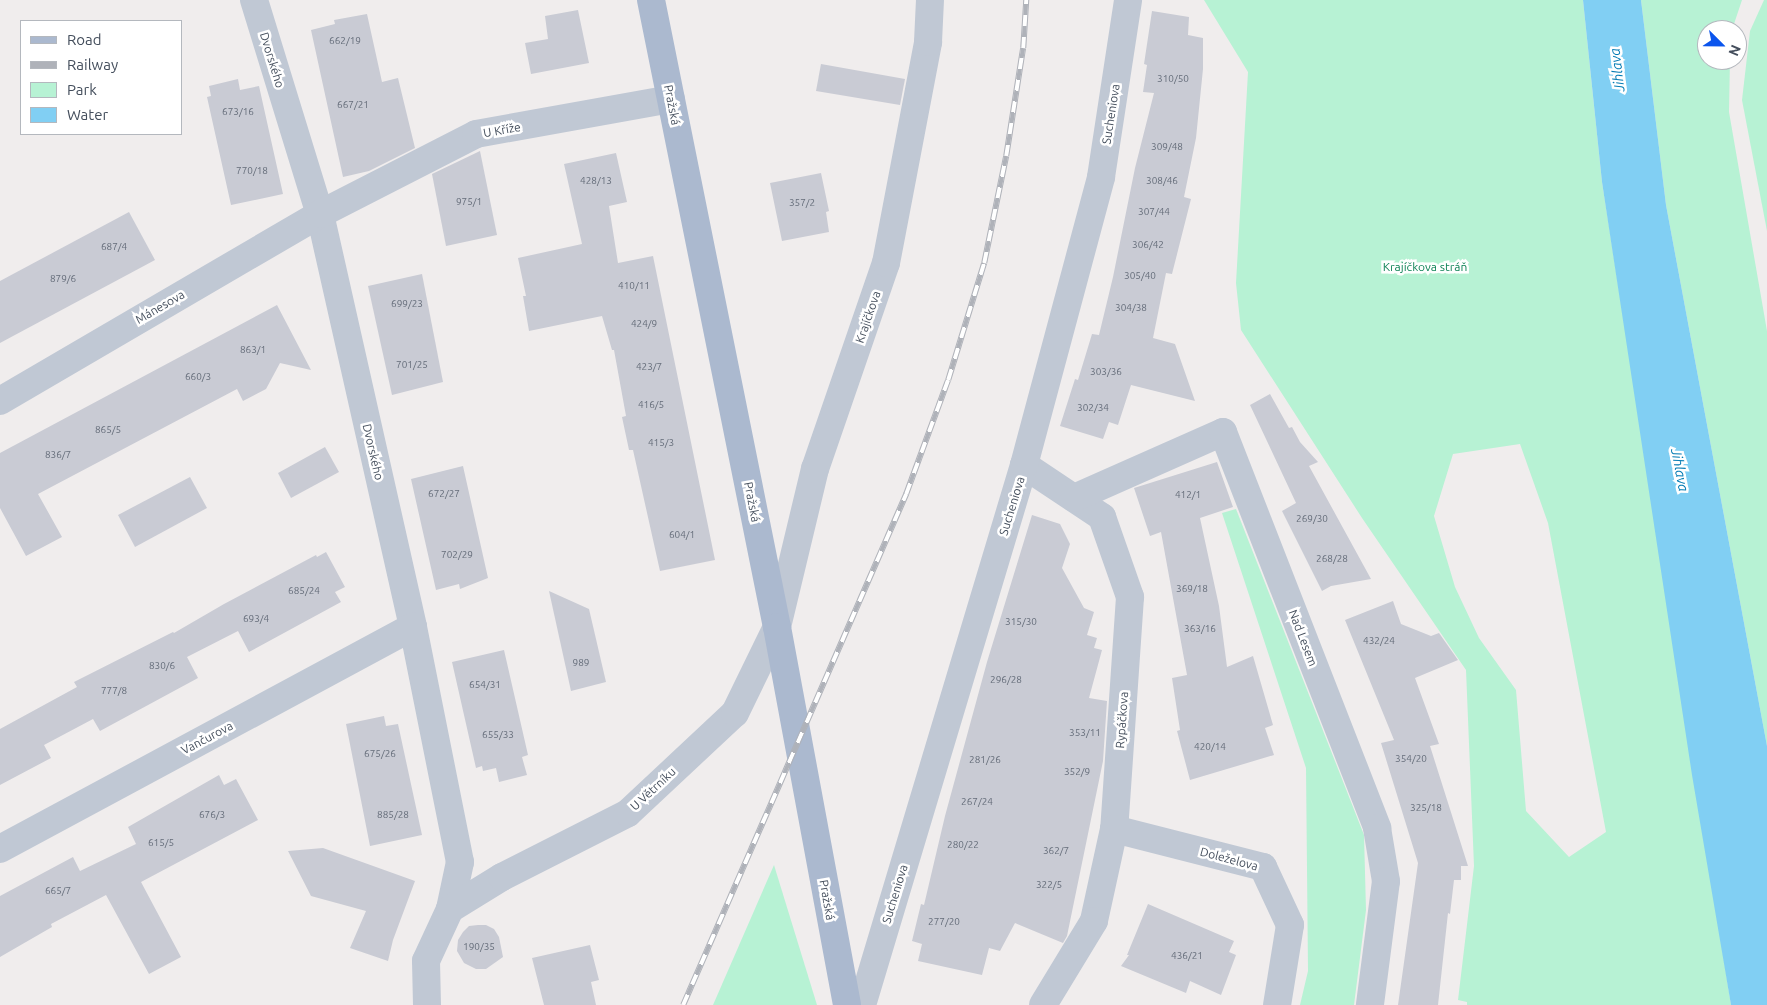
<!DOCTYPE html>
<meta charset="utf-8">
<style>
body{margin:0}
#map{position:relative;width:1767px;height:1005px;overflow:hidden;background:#f0eded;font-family:Ubuntu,sans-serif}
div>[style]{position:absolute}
.green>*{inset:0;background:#b7f2d4}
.water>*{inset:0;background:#81cff3}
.building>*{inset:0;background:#c9cbd4}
.minor>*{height:28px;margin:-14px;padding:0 14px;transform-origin:14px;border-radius:14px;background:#c0c8d4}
.major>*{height:28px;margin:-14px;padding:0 14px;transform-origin:14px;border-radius:14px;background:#abb9cf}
.rail>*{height:5.5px;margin-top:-2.75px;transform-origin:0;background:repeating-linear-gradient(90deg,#fff 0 11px,#afb2b9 0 22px);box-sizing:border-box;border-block:1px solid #afb2b9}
span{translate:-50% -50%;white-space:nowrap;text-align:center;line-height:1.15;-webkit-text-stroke:5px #fff;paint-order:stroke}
.number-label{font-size:10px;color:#656d7a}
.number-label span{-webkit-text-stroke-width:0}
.street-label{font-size:12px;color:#444e5c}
.park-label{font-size:12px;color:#0f8356}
.water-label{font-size:14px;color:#017ab3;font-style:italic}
.legend{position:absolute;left:20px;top:20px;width:162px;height:115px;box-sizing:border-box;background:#fff;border:1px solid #b4b8be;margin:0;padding:6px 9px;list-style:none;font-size:15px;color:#444e5c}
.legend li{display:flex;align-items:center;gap:10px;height:25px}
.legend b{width:25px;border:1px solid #b4b8be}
.north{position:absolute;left:1697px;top:20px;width:50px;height:50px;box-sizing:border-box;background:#fff;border:1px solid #b4b8be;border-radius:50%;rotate:113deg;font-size:14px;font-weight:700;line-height:20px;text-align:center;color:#444e5c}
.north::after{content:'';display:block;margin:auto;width:18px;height:22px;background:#0b55ed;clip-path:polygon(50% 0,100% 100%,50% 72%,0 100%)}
</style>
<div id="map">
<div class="green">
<div style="clip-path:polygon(evenodd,1204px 0,1583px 0,1602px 182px,1731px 1005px,1467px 1005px,1467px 1002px,1458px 1000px,1474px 866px,1466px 670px,1362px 518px,1241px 330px,1236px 283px,1248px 72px,1204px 0,1520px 444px,1548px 523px,1606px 832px,1569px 857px,1526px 811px,1516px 690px,1479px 638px,1455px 587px,1434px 516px,1453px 454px,1520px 444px)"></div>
<div style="clip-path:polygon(1641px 0,1742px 0,1732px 30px,1707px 30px,1707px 60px,1730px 60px,1729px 112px,1767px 331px,1767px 746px,1666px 205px)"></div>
<div style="clip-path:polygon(1764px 0,1767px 0,1767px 231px,1742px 100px,1750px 31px)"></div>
<div style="clip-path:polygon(1236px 509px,1364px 835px,1366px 910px,1354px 1005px,1300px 1005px,1308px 971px,1306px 768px,1222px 513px)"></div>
<div style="clip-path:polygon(774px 865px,817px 1005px,713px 1005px)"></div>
</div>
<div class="water">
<div style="clip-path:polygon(1583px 0,1641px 0,1666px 205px,1767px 746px,1767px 1005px,1731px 1005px,1692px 775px,1602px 182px)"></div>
</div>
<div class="building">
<div style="clip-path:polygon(578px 10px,589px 63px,531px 74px,525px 43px,548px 39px,545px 16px)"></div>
<div style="clip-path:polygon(1152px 11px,1189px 17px,1188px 35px,1203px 38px,1203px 69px,1196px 138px,1184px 197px,1191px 199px,1172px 274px,1166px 273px,1153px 338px,1175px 344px,1195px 401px,1131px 385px,1118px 425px,1109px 422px,1103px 439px,1060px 426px,1075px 379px,1078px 380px,1092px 334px,1099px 335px,1113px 277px,1135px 168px,1154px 93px,1143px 92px,1147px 65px,1144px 64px)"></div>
<div style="clip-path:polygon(367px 14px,382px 82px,398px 78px,415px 148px,369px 171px,343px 177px,311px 30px,335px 24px,334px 20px)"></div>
<div style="clip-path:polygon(821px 64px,905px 79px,900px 105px,816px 91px)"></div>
<div style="clip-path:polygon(238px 79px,240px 90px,259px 86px,283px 194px,231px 205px,207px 97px,211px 96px,209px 86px)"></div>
<div style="clip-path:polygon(480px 151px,497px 235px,446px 246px,432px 174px)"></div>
<div style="clip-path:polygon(616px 153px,627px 202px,609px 206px,618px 263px,653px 256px,715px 560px,660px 571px,633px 450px,629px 450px,622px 417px,626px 416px,614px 350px,612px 350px,602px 316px,529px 331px,523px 296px,526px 296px,518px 258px,582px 244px,564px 164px)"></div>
<div style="clip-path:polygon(821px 173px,829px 211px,826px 212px,829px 232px,782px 241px,770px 183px)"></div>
<div style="clip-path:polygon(129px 212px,155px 260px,0 343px,0 281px)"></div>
<div style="clip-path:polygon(422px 274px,443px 382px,392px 395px,368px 286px)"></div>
<div style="clip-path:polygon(277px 305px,311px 370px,280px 363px,266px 389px,243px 401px,237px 389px,38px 494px,62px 537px,26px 556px,0 508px,0 453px)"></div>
<div style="clip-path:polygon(1270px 394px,1289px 428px,1292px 427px,1300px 442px,1318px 462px,1309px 466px,1371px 579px,1331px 586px,1322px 591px,1282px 511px,1296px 503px,1250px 405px)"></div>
<div style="clip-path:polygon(325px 447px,339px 472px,291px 498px,278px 473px)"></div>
<div style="clip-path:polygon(1217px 462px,1233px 507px,1200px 518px,1219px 606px,1227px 667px,1253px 656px,1273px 725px,1265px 728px,1274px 755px,1190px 780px,1177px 731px,1180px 730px,1172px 678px,1187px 675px,1161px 532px,1150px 536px,1134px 488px)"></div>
<div style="clip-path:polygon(463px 466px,488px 578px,460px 589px,459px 584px,436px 590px,411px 479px)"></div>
<div style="clip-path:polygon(190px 477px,207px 508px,135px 547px,118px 515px)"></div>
<div style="clip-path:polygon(1032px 515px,1060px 524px,1070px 544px,1062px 568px,1084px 608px,1094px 612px,1087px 635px,1097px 638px,1094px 648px,1102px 650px,1089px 698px,1107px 701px,1103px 761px,1067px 936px,1063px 943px,1015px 923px,1000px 951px,989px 948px,982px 975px,918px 961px,922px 944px,912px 941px,921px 904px,924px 905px,945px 816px,987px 662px)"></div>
<div style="clip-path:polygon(326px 552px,345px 587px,335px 592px,341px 602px,249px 652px,238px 631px,187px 657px,198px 678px,100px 731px,93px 719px,44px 745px,51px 758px,0 785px,0 729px,77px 687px,74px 682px,173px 632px,174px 633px,224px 604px,316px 555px,317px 557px)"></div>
<div style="clip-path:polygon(549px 591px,589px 609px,606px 682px,571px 691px)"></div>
<div style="clip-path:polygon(1393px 601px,1401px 624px,1431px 636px,1439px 633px,1458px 660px,1415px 678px,1439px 744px,1430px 746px,1468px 866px,1461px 866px,1461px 880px,1454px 880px,1450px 914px,1448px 913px,1438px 1005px,1398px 1005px,1418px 863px,1381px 743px,1394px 740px,1345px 620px)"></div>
<div style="clip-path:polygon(504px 650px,528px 755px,522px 757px,527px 775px,499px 782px,496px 768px,483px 771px,482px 766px,476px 768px,452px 662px)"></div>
<div style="clip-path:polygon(384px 716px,386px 726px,398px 724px,422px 835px,370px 846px,346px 724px)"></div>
<div style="clip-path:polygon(219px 775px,224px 785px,236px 779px,258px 820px,141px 882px,181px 957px,149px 974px,106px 895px,51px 924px,52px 927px,0 957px,0 896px,73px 857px,80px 871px,136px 844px,128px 827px)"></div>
<div style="clip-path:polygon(323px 848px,415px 881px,393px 940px,388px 961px,350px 948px,366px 911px,311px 896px,288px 851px)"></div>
<div style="clip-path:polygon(1148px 904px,1234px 941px,1229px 952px,1236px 955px,1221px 995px,1190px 981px,1186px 993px,1121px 966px,1129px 955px,1127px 955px)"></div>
<div style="clip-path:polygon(478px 925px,486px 925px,494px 929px,499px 937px,503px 957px,486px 969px,476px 969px,464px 963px,457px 951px,458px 940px,463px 932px,469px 926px)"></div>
<div style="clip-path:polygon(590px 945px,599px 980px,591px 982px,596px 1005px,544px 1005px,532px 958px)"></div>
</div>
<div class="minor">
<div style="left:254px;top:0;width:224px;rotate:72.9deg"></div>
<div style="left:320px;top:214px;width:423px;rotate:77.3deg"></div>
<div style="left:413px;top:627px;width:240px;rotate:78.7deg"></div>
<div style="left:460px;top:862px;width:48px;rotate:102deg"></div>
<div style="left:450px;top:909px;width:57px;rotate:114.8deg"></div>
<div style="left:426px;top:961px;width:44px;rotate:88.7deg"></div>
<div style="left:0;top:401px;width:371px;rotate:-30.3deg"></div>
<div style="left:320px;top:214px;width:175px;rotate:-27.1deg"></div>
<div style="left:476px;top:134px;width:198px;rotate:-10.2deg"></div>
<div style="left:1024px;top:465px;width:94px;rotate:33.7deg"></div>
<div style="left:1102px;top:517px;width:85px;rotate:70.7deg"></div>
<div style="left:1130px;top:597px;width:233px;rotate:93.9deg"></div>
<div style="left:1114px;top:829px;width:94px;rotate:102.3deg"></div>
<div style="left:1094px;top:921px;width:98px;rotate:121.3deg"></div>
<div style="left:1074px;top:498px;width:163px;rotate:-23.9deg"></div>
<div style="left:1223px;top:432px;width:425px;rotate:68.7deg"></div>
<div style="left:1377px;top:828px;width:54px;rotate:80.4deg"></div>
<div style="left:1386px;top:881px;width:125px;rotate:97.4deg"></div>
<div style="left:1114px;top:829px;width:154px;rotate:14.3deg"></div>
<div style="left:1263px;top:867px;width:64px;rotate:65deg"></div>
<div style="left:1290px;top:925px;width:81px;rotate:99.2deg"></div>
<div style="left:0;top:849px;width:469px;rotate:-28.3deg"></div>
<div style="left:450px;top:909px;width:61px;rotate:-31.6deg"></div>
<div style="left:502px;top:877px;width:141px;rotate:-26.9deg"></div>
<div style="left:628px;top:813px;width:146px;rotate:-43.1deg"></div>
<div style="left:735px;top:713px;width:96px;rotate:-64deg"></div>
<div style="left:777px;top:627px;width:163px;rotate:-76.5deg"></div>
<div style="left:815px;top:469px;width:218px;rotate:-71deg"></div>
<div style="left:886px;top:263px;width:225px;rotate:-79.2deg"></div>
<div style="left:928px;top:42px;width:42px;rotate:-87.3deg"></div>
<div style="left:862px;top:1005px;width:564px;rotate:-73.3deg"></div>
<div style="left:1024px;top:465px;width:298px;rotate:-75deg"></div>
<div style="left:1101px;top:177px;width:179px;rotate:-81.3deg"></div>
</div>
<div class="major">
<div style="left:651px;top:0;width:640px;rotate:78.64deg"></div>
<div style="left:777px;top:627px;width:384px;rotate:79.5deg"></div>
</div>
<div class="rail">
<div style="left:683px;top:1005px;width:558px;rotate:-66.42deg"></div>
<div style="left:906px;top:494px;width:121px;rotate:-69.8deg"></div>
<div style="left:948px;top:380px;width:122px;rotate:-72.9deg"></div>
<div style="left:984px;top:263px;width:109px;rotate:-78.4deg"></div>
<div style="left:1006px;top:156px;width:109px;rotate:-81.1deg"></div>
<div style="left:1023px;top:48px;width:48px;rotate:-86.4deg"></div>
</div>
<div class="number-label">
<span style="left:345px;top:41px">662/19</span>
<span style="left:1173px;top:79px">310/50</span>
<span style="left:353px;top:105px">667/21</span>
<span style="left:238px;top:112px">673/16</span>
<span style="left:1167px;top:147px">309/48</span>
<span style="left:252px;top:171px">770/18</span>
<span style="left:596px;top:181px">428/13</span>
<span style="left:1162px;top:181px">308/46</span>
<span style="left:469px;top:202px">975/1</span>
<span style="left:802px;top:203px">357/2</span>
<span style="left:1154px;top:212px">307/44</span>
<span style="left:1148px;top:245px">306/42</span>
<span style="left:114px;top:247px">687/4</span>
<span style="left:1140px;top:276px">305/40</span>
<span style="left:63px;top:279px">879/6</span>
<span style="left:634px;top:286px">410/11</span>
<span style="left:407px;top:304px">699/23</span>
<span style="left:1131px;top:308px">304/38</span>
<span style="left:644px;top:324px">424/9</span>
<span style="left:253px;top:350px">863/1</span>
<span style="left:412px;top:365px">701/25</span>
<span style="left:649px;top:367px">423/7</span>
<span style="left:1106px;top:372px">303/36</span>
<span style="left:198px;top:377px">660/3</span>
<span style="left:651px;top:405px">416/5</span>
<span style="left:1093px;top:408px">302/34</span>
<span style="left:108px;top:430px">865/5</span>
<span style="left:661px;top:443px">415/3</span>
<span style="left:58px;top:455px">836/7</span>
<span style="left:444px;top:494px">672/27</span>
<span style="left:1188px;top:495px">412/1</span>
<span style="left:1312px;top:519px">269/30</span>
<span style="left:682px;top:535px">604/1</span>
<span style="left:457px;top:555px">702/29</span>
<span style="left:1332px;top:559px">268/28</span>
<span style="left:1192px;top:589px">369/18</span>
<span style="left:304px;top:591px">685/24</span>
<span style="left:256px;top:619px">693/4</span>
<span style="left:1021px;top:622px">315/30</span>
<span style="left:1200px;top:629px">363/16</span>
<span style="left:1379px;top:641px">432/24</span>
<span style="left:581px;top:663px">989</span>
<span style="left:162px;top:666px">830/6</span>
<span style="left:1006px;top:680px">296/28</span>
<span style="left:485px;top:685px">654/31</span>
<span style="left:114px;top:691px">777/8</span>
<span style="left:1085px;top:733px">353/11</span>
<span style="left:498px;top:735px">655/33</span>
<span style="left:1210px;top:747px">420/14</span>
<span style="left:380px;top:754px">675/26</span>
<span style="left:1411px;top:759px">354/20</span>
<span style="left:985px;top:760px">281/26</span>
<span style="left:1077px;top:772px">352/9</span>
<span style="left:977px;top:802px">267/24</span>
<span style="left:1426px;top:808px">325/18</span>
<span style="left:212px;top:815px">676/3</span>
<span style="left:393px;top:815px">885/28</span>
<span style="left:161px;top:843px">615/5</span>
<span style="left:963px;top:845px">280/22</span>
<span style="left:1056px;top:851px">362/7</span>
<span style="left:1049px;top:885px">322/5</span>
<span style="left:58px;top:891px">665/7</span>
<span style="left:944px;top:922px">277/20</span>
<span style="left:479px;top:947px">190/35</span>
<span style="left:1187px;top:956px">436/21</span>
</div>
<div class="street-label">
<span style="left:272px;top:60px;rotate:73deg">Dvorského</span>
<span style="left:672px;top:105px;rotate:79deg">Pražská</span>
<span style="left:1111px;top:114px;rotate:-81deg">Sucheniova</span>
<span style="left:502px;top:130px;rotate:-10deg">U Kříže</span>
<span style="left:160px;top:307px;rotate:-30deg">Mánesova</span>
<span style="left:868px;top:317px;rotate:-71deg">Krajíčkova</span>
<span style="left:373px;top:452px;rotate:77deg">Dvorského</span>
<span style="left:752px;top:502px;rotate:79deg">Pražská</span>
<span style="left:1012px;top:506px;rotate:-73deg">Sucheniova</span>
<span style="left:1303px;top:638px;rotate:69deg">Nad Lesem</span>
<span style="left:1122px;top:720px;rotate:-86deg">Rypáčkova</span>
<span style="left:207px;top:738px;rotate:-28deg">Vančurova</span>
<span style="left:653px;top:789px;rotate:-43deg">U Větrníku</span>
<span style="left:1229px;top:859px;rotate:15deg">Doleželova</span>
<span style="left:895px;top:894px;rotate:-73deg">Sucheniova</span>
<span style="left:827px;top:900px;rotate:80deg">Pražská</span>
</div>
<div class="park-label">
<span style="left:1425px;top:267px">Krajíčkova stráň</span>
</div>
<div class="water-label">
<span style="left:1617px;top:70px;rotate:-97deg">Jihlava</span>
<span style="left:1680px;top:470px;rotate:79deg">Jihlava</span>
</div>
<ul class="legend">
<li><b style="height:6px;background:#abb9cf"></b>Road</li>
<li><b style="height:6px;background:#afb2b9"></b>Railway</li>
<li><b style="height:14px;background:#b7f2d4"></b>Park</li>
<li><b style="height:14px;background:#81cff3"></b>Water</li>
</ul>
<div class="north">N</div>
</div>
